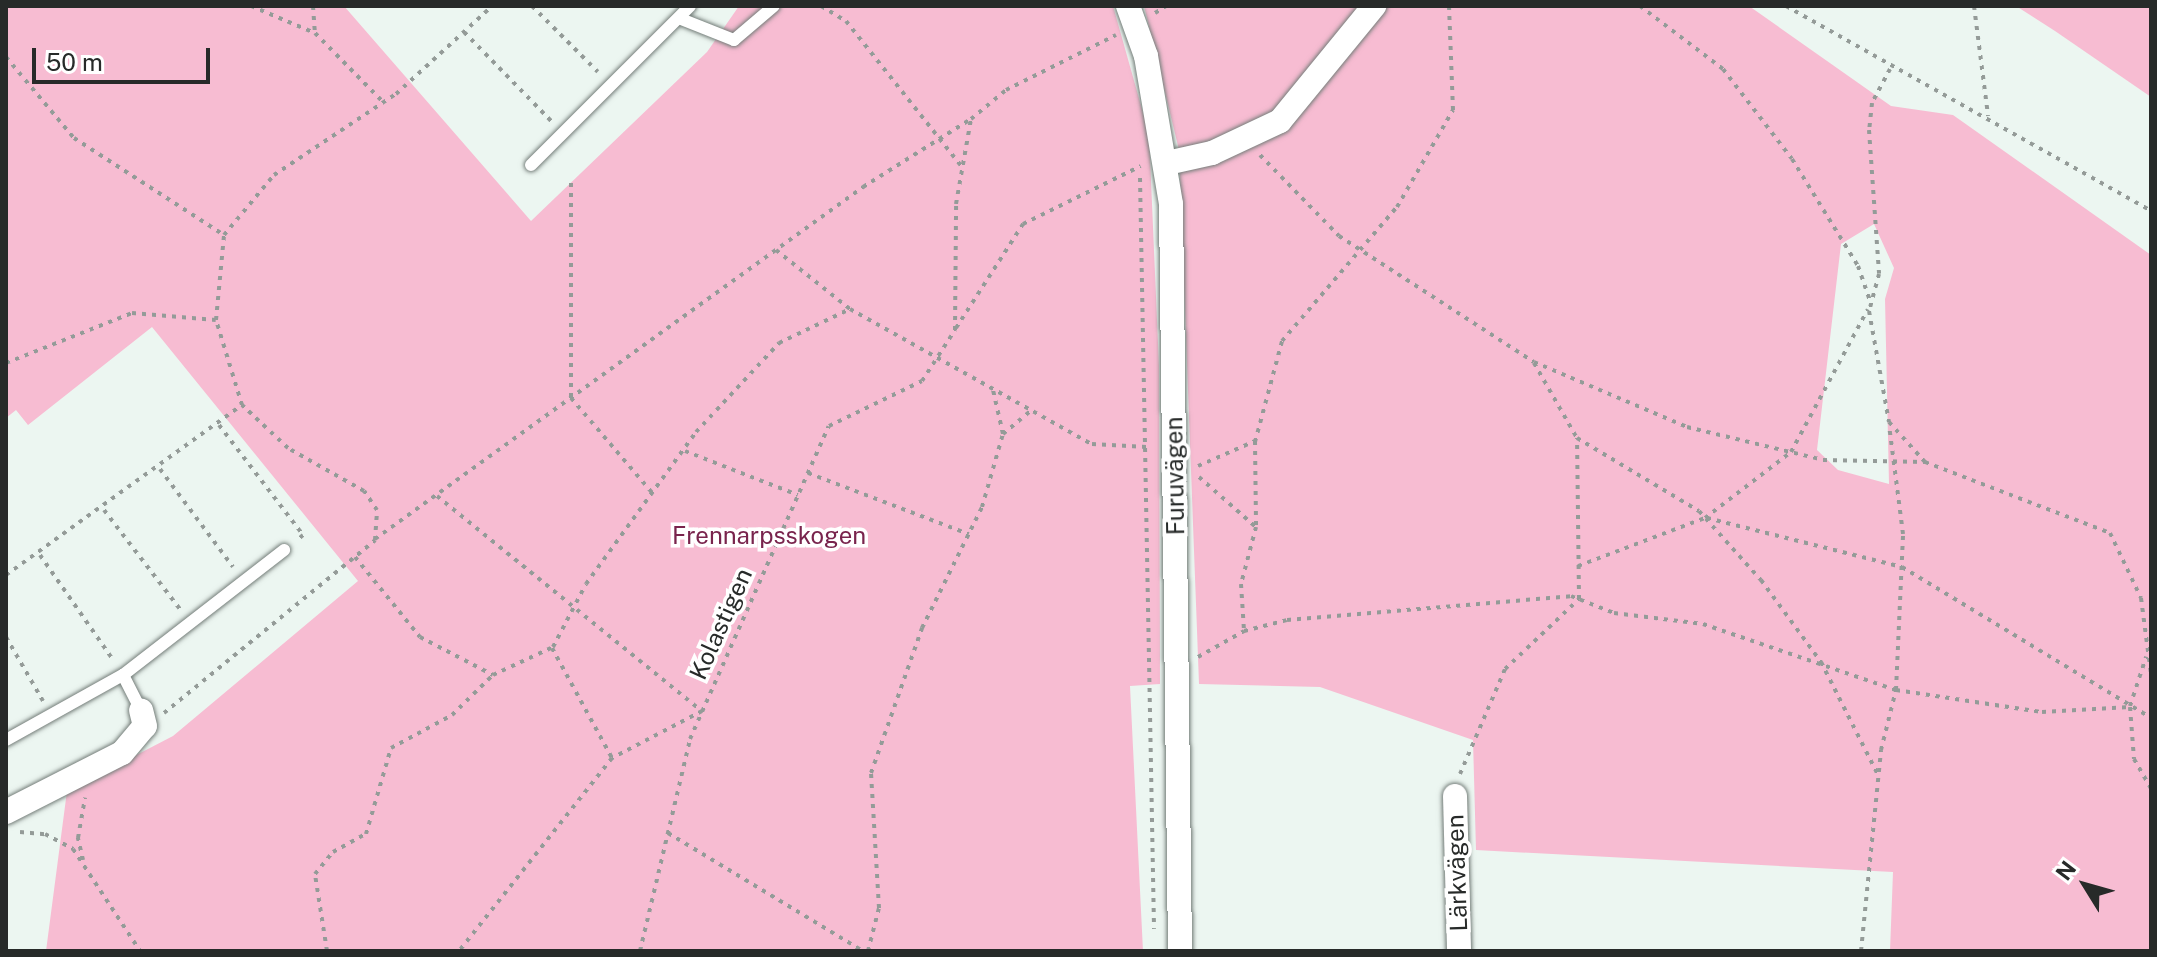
<!DOCTYPE html>
<meta charset="utf-8">
<style>
body{margin:0}
#map{position:relative;width:2157px;height:957px;overflow:hidden;background:#ecf6f1;font-family:"Public Sans",sans-serif}
div>[style]{position:absolute}
.green>*{inset:0;background:#f7bcd2}
.path>*{height:4px;margin-top:-2px;transform-origin:0;background:repeating-linear-gradient(90deg,#949b98 0 4px,transparent 0 10px)}
.roads{filter:drop-shadow(0 0 2px #747d79) drop-shadow(0 0 2px #747d79)}
.service>*{height:12px;margin:-6px;padding:0 6px;transform-origin:6px;border-radius:6px;background:#fff}
.minor>*{height:24px;margin:-12px;padding:0 12px;transform-origin:12px;border-radius:12px;background:#fff}
span{translate:-50% -50%;white-space:nowrap;text-align:center;line-height:1.15;-webkit-text-stroke:7px #fff;paint-order:stroke}
.street-label{font-size:24px;color:#272a29}
.park-label{font-size:24px;color:#79244d}
.frame{position:absolute;inset:0;border:8px solid #272a29;pointer-events:none}
.north{position:absolute;left:2045px;top:845px;width:80px;height:80px;-webkit-text-stroke:6px #fff;paint-order:stroke;rotate:307deg;font-size:22px;font-weight:700;line-height:32px;text-align:center;color:#272a29}
.north::after{content:'';display:block;margin:auto;width:28px;height:36px;background:#272a29;clip-path:polygon(50% 0,100% 100%,50% 72%,0 100%)}
.scale{position:absolute;left:32px;top:48px;width:178px;height:36px;box-sizing:border-box;border:4px solid #272a29;border-top:0;padding-left:10px;font-size:24px;line-height:28px;white-space:nowrap;color:#272a29;-webkit-text-stroke:6px #fff;paint-order:stroke}
</style>
<div id="map">
<div class="green">
<div style="clip-path:polygon(6px 6px,344px 6px,531px 221px,707px 52px,739px 6px,1113px 6px,1149px 134px,1159px 366px,1160px 684px,1130px 686px,1143px 951px,46px 951px,67px 791px,173px 736px,358px 581px,152px 327px,28px 425px,16px 410px,6px 418px)"></div>
<div style="clip-path:polygon(evenodd,1144px 6px,1749px 6px,1891px 106px,1953px 115px,2151px 255px,2151px 951px,1890px 951px,1893px 872px,1476px 850px,1473px 740px,1320px 687px,1199px 684px,1179px 150px,1144px 6px,1874px 224px,1894px 268px,1885px 299px,1889px 484px,1838px 470px,1817px 450px,1841px 244px,1874px 224px)"></div>
<div style="clip-path:polygon(2016px 6px,2151px 6px,2151px 97px,2055px 31px)"></div>
</div>
<div class="path">
<div style="left:251px;top:6px;width:69px;rotate:22.9deg"></div>
<div style="left:315px;top:33px;width:98px;rotate:45.4deg"></div>
<div style="left:313px;top:6px;width:27px;rotate:86deg"></div>
<div style="left:532px;top:6px;width:93px;rotate:45deg"></div>
<div style="left:821px;top:6px;width:29px;rotate:31deg"></div>
<div style="left:846px;top:21px;width:188px;rotate:51.5deg"></div>
<div style="left:1640px;top:6px;width:104px;rotate:37.2deg"></div>
<div style="left:1723px;top:69px;width:113px;rotate:52.5deg"></div>
<div style="left:1792px;top:159px;width:126px;rotate:58.3deg"></div>
<div style="left:1858px;top:266px;width:37px;rotate:71deg"></div>
<div style="left:1786px;top:6px;width:419px;rotate:29.3deg"></div>
<div style="left:1974px;top:6px;width:111px;rotate:82.7deg"></div>
<div style="left:1155px;top:13px;width:13px;rotate:-32deg"></div>
<div style="left:464px;top:32px;width:126px;rotate:45.6deg"></div>
<div style="left:6px;top:57px;width:106px;rotate:50deg"></div>
<div style="left:74px;top:138px;width:179px;rotate:32.9deg"></div>
<div style="left:1890px;top:69px;width:38px;rotate:118deg"></div>
<div style="left:1872px;top:103px;width:27px;rotate:96deg"></div>
<div style="left:1869px;top:130px;width:144px;rotate:86deg"></div>
<div style="left:1879px;top:274px;width:38px;rotate:105deg"></div>
<div style="left:1869px;top:311px;width:113px;rotate:79.8deg"></div>
<div style="left:1889px;top:422px;width:54px;rotate:48deg"></div>
<div style="left:1925px;top:462px;width:198px;rotate:21deg"></div>
<div style="left:2110px;top:533px;width:72px;rotate:64.5deg"></div>
<div style="left:2141px;top:598px;width:77px;rotate:82.5deg"></div>
<div style="left:1260px;top:155px;width:113px;rotate:45.7deg"></div>
<div style="left:1339px;top:236px;width:232px;rotate:32.9deg"></div>
<div style="left:1534px;top:362px;width:166px;rotate:23deg"></div>
<div style="left:1687px;top:427px;width:140px;rotate:13.6deg"></div>
<div style="left:1823px;top:460px;width:102px;rotate:1.1deg"></div>
<div style="left:1140px;top:178px;width:751px;rotate:88.93deg"></div>
<div style="left:571px;top:183px;width:215px;rotate:90deg"></div>
<div style="left:571px;top:398px;width:128px;rotate:49.4deg"></div>
<div style="left:776px;top:250px;width:95px;rotate:38.6deg"></div>
<div style="left:956px;top:328px;width:124px;rotate:-57.2deg"></div>
<div style="left:1023px;top:224px;width:131px;rotate:-26.2deg"></div>
<div style="left:6px;top:363px;width:136px;rotate:-21.6deg"></div>
<div style="left:132px;top:313px;width:84px;rotate:4.8deg"></div>
<div style="left:1534px;top:363px;width:86px;rotate:60.2deg"></div>
<div style="left:1577px;top:438px;width:142px;rotate:30.9deg"></div>
<div style="left:1699px;top:511px;width:93px;rotate:48.1deg"></div>
<div style="left:1761px;top:580px;width:102px;rotate:53.8deg"></div>
<div style="left:1821px;top:662px;width:127px;rotate:63.2deg"></div>
<div style="left:219px;top:425px;width:138px;rotate:52.6deg"></div>
<div style="left:303px;top:535px;width:9px;rotate:139deg"></div>
<div style="left:1003px;top:434px;width:38px;rotate:-40deg"></div>
<div style="left:1255px;top:442px;width:105px;rotate:-75deg"></div>
<div style="left:1282px;top:341px;width:177px;rotate:-49.4deg"></div>
<div style="left:1397px;top:207px;width:112px;rotate:-60deg"></div>
<div style="left:1453px;top:110px;width:104px;rotate:-92.2deg"></div>
<div style="left:685px;top:451px;width:121px;rotate:21.3deg"></div>
<div style="left:1198px;top:466px;width:62px;rotate:-23.7deg"></div>
<div style="left:1255px;top:441px;width:86px;rotate:89.3deg"></div>
<div style="left:1256px;top:527px;width:59px;rotate:104.7deg"></div>
<div style="left:1241px;top:584px;width:47px;rotate:86.3deg"></div>
<div style="left:160px;top:469px;width:122px;rotate:53.3deg"></div>
<div style="left:808px;top:473px;width:172px;rotate:20.8deg"></div>
<div style="left:1199px;top:477px;width:76px;rotate:41.3deg"></div>
<div style="left:437px;top:496px;width:341px;rotate:39.1deg"></div>
<div style="left:702px;top:711px;width:102px;rotate:152.4deg"></div>
<div style="left:612px;top:758px;width:246px;rotate:128.4deg"></div>
<div style="left:104px;top:510px;width:125px;rotate:52.5deg"></div>
<div style="left:1707px;top:518px;width:201px;rotate:14.1deg"></div>
<div style="left:1902px;top:567px;width:291px;rotate:31.2deg"></div>
<div style="left:375px;top:539px;width:602px;rotate:-35.8deg"></div>
<div style="left:863px;top:187px;width:128px;rotate:-32.2deg"></div>
<div style="left:40px;top:555px;width:129px;rotate:55.1deg"></div>
<div style="left:355px;top:557px;width:103px;rotate:50.9deg"></div>
<div style="left:420px;top:637px;width:82px;rotate:27.5deg"></div>
<div style="left:1578px;top:566px;width:136px;rotate:-20.7deg"></div>
<div style="left:1705px;top:518px;width:108px;rotate:-37.5deg"></div>
<div style="left:1791px;top:452px;width:162px;rotate:-61.7deg"></div>
<div style="left:6px;top:575px;width:291px;rotate:-35.8deg"></div>
<div style="left:6px;top:637px;width:74px;rotate:60deg"></div>
<div style="left:552px;top:648px;width:125px;rotate:61.4deg"></div>
<div style="left:1198px;top:657px;width:53px;rotate:-29.5deg"></div>
<div style="left:1244px;top:631px;width:44px;rotate:-14.3deg"></div>
<div style="left:1287px;top:620px;width:285px;rotate:-4.8deg"></div>
<div style="left:1571px;top:596px;width:46px;rotate:21.6deg"></div>
<div style="left:1614px;top:613px;width:90px;rotate:7deg"></div>
<div style="left:1703px;top:624px;width:204px;rotate:18.9deg"></div>
<div style="left:1896px;top:690px;width:148px;rotate:8.6deg"></div>
<div style="left:2042px;top:712px;width:88px;rotate:-3.3deg"></div>
<div style="left:2130px;top:707px;width:52px;rotate:85.6deg"></div>
<div style="left:2134px;top:759px;width:34px;rotate:60deg"></div>
<div style="left:2130px;top:706px;width:52px;rotate:-71.9deg"></div>
<div style="left:164px;top:713px;width:273px;rotate:-39.3deg"></div>
<div style="left:375px;top:540px;width:30px;rotate:-86deg"></div>
<div style="left:377px;top:510px;width:23px;rotate:-124deg"></div>
<div style="left:364px;top:491px;width:87px;rotate:-150.5deg"></div>
<div style="left:288px;top:448px;width:63px;rotate:-136.9deg"></div>
<div style="left:242px;top:405px;width:89px;rotate:-107deg"></div>
<div style="left:216px;top:320px;width:85px;rotate:-84.6deg"></div>
<div style="left:224px;top:235px;width:78px;rotate:-50.2deg"></div>
<div style="left:274px;top:175px;width:146px;rotate:-33.6deg"></div>
<div style="left:396px;top:94px;width:130px;rotate:-42.5deg"></div>
<div style="left:1460px;top:774px;width:114px;rotate:-66.8deg"></div>
<div style="left:1505px;top:669px;width:102px;rotate:-43.4deg"></div>
<div style="left:1579px;top:599px;width:161px;rotate:-90.7deg"></div>
<div style="left:20px;top:832px;width:25px;rotate:5deg"></div>
<div style="left:45px;top:834px;width:32px;rotate:28deg"></div>
<div style="left:73px;top:849px;width:122px;rotate:56.7deg"></div>
<div style="left:668px;top:833px;width:228px;rotate:31.2deg"></div>
<div style="left:83px;top:860px;width:23px;rotate:-103deg"></div>
<div style="left:78px;top:838px;width:41px;rotate:-80.1deg"></div>
<div style="left:327px;top:951px;width:78px;rotate:-98.9deg"></div>
<div style="left:315px;top:874px;width:28px;rotate:-51deg"></div>
<div style="left:333px;top:852px;width:38px;rotate:-29deg"></div>
<div style="left:366px;top:834px;width:90px;rotate:-73.8deg"></div>
<div style="left:391px;top:748px;width:69px;rotate:-28.4deg"></div>
<div style="left:452px;top:715px;width:57px;rotate:-44.3deg"></div>
<div style="left:493px;top:675px;width:66px;rotate:-25deg"></div>
<div style="left:553px;top:647px;width:71px;rotate:-62.4deg"></div>
<div style="left:586px;top:584px;width:188px;rotate:-54.1deg"></div>
<div style="left:696px;top:432px;width:122px;rotate:-47deg"></div>
<div style="left:779px;top:343px;width:79px;rotate:-25.6deg"></div>
<div style="left:850px;top:309px;width:277px;rotate:29.2deg"></div>
<div style="left:1092px;top:444px;width:55px;rotate:3.1deg"></div>
<div style="left:640px;top:951px;width:218px;rotate:-76.7deg"></div>
<div style="left:690px;top:739px;width:342px;rotate:-66.1deg"></div>
<div style="left:829px;top:426px;width:103px;rotate:-25.8deg"></div>
<div style="left:922px;top:381px;width:61px;rotate:-57.1deg"></div>
<div style="left:955px;top:330px;width:126px;rotate:-89.5deg"></div>
<div style="left:956px;top:204px;width:86px;rotate:-80deg"></div>
<div style="left:971px;top:119px;width:45px;rotate:-39.6deg"></div>
<div style="left:1006px;top:90px;width:123px;rotate:-26.6deg"></div>
<div style="left:868px;top:951px;width:44px;rotate:-75.7deg"></div>
<div style="left:879px;top:908px;width:135px;rotate:-93.4deg"></div>
<div style="left:871px;top:773px;width:154px;rotate:-70.6deg"></div>
<div style="left:922px;top:628px;width:135px;rotate:-63.6deg"></div>
<div style="left:982px;top:507px;width:76px;rotate:-74deg"></div>
<div style="left:1003px;top:434px;width:45px;rotate:-102.8deg"></div>
<div style="left:1861px;top:951px;width:202px;rotate:-84.3deg"></div>
<div style="left:1881px;top:750px;width:62px;rotate:-76deg"></div>
<div style="left:1896px;top:690px;width:156px;rotate:-87.4deg"></div>
<div style="left:1903px;top:534px;width:110px;rotate:-97.3deg"></div>
</div>
<div class="roads">
<div class="service">
<div style="left:681px;top:19px;width:57px;rotate:21.6deg"></div>
<div style="left:734px;top:40px;width:52px;rotate:-40.4deg"></div>
<div style="left:531px;top:165px;width:225px;rotate:-45deg"></div>
<div style="left:123px;top:675px;width:39px;rotate:63deg"></div>
<div style="left:6px;top:740px;width:134px;rotate:-29.1deg"></div>
<div style="left:123px;top:675px;width:204px;rotate:-37.8deg"></div>
</div>
<div class="minor">
<div style="left:1128px;top:6px;width:53px;rotate:70.2deg"></div>
<div style="left:1146px;top:56px;width:150px;rotate:80.4deg"></div>
<div style="left:1171px;top:204px;width:747px;rotate:89.31deg"></div>
<div style="left:1167px;top:163px;width:46px;rotate:-12.5deg"></div>
<div style="left:1212px;top:153px;width:75px;rotate:-25.2deg"></div>
<div style="left:1280px;top:121px;width:149px;rotate:-50.7deg"></div>
<div style="left:1455px;top:796px;width:155px;rotate:88.5deg"></div>
<div style="left:6px;top:812px;width:130px;rotate:-27deg"></div>
<div style="left:122px;top:753px;width:35px;rotate:-50deg"></div>
<div style="left:145px;top:726px;width:16px;rotate:-104deg"></div>
</div>
</div>
<div class="street-label">
<span style="left:1175px;top:476px;rotate:-91deg">Furuvägen</span>
<span style="left:721px;top:624px;rotate:-66deg">Kolastigen</span>
<span style="left:1457px;top:873px;rotate:-92deg">Lärkvägen</span>
</div>
<div class="park-label">
<span style="left:769px;top:536px">Frennarpsskogen</span>
</div>
<div class="frame"></div>
<div class="north">N</div>
<div class="scale">50 m</div>
</div>
